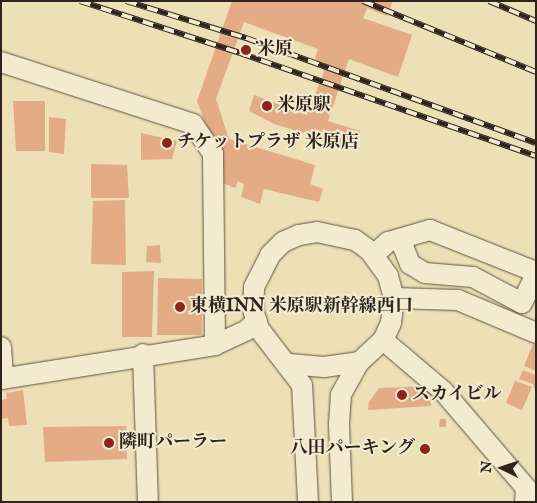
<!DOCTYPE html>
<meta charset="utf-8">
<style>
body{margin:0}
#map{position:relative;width:537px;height:503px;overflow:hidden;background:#ede0b6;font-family:"IM FELL English","Noto Serif JP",serif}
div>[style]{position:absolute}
.building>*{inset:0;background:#e4ab87}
.roads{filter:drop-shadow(0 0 1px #5e5243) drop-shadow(0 0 1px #5e5243)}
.minor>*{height:20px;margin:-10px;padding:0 10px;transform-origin:10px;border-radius:10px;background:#f3ebd0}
.rail>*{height:5.5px;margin-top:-2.75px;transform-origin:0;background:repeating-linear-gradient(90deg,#f3ebd0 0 11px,#2f231d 0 22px);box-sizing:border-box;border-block:1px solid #2f231d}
.dots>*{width:14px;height:14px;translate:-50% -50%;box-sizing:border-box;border:2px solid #f3ebd0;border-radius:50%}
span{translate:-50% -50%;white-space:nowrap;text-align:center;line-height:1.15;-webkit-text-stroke:4px #f3ebd0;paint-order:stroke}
.poi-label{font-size:18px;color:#2f231d;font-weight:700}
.left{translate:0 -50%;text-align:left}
.right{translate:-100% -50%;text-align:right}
.frame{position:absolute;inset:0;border:2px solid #2f231d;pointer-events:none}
.north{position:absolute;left:477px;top:443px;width:50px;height:50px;-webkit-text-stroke:4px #f3ebd0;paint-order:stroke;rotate:274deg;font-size:14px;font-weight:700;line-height:20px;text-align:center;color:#2f231d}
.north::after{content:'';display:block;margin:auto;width:18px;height:22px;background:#2f231d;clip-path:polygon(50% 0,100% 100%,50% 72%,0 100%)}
</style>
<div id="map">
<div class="building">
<div style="clip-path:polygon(232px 1px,393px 1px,387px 16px,367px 8px,363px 18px,412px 35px,398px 77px,349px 59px,328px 121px,360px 131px,355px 148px,274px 124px,249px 111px,254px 95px,307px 115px,324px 72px,315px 58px,318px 49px,244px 22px,216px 99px,229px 139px,315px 165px,310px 184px,323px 189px,319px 202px,264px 189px,260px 204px,241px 197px,244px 184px,238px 181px,235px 188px,213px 179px,219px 160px,197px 101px)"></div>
<div style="clip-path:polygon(13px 101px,45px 101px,45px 151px,16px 151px)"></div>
<div style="clip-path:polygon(49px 117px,66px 119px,64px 154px,49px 152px)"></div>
<div style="clip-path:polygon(141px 133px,177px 141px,172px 159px,141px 160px)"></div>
<div style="clip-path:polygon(91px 164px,127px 165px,129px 198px,91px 198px)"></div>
<div style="clip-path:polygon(125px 200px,126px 265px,91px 264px,93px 201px)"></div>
<div style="clip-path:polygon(160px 245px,161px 263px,146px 262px,147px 246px)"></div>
<div style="clip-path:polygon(154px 271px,152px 337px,122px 337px,122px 272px)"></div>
<div style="clip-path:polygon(158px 278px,202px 279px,202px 335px,157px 335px)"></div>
<div style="clip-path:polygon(533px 344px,536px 345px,536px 371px,524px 366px)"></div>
<div style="clip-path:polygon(523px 370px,536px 375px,536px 395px,533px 384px,519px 379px)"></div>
<div style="clip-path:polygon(515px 381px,532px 387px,522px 410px,506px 403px)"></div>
<div style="clip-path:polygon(430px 386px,431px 406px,368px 410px,369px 402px,379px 388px)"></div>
<div style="clip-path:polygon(23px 390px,27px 425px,9px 426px,8px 418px,1px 419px,1px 400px,7px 399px,6px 393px)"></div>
<div style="clip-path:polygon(440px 419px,446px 419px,446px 427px,439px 427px)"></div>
<div style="clip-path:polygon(126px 426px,127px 459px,45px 462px,43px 427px)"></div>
</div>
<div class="roads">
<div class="minor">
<div style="left:1px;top:62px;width:202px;rotate:17.9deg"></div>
<div style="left:193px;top:124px;width:36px;rotate:56deg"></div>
<div style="left:213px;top:154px;width:191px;rotate:89.4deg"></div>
<div style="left:400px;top:239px;width:27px;rotate:68deg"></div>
<div style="left:410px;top:264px;width:17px;rotate:31deg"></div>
<div style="left:425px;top:273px;width:48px;rotate:4.8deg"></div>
<div style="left:473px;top:277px;width:55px;rotate:28deg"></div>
<div style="left:522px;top:303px;width:32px;rotate:-64deg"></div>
<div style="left:374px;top:255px;width:19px;rotate:-43deg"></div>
<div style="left:388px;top:242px;width:44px;rotate:-15.9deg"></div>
<div style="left:430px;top:230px;width:114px;rotate:21.6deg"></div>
<div style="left:394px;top:298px;width:64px;rotate:1.8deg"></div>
<div style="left:458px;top:300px;width:85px;rotate:22.9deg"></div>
<div style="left:383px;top:340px;width:79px;rotate:40.4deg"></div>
<div style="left:443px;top:391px;width:128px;rotate:49.4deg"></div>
<div style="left:526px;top:488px;width:14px;rotate:94deg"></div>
<div style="left:1px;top:347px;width:32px;rotate:86deg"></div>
<div style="left:143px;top:354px;width:148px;rotate:88.1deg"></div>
<div style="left:289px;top:364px;width:35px;rotate:5deg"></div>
<div style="left:324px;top:367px;width:35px;rotate:-8deg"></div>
<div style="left:1px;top:379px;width:217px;rotate:-9deg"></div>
<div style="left:215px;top:345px;width:35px;rotate:-25deg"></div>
<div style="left:247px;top:330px;width:13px;rotate:-42deg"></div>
<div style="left:308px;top:502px;width:117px;rotate:-92.9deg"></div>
<div style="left:302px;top:385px;width:71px;rotate:-127.5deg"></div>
<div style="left:259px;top:329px;width:21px;rotate:-107deg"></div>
<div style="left:253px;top:309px;width:22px;rotate:-87deg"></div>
<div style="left:254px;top:287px;width:36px;rotate:-63deg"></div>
<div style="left:270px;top:255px;width:18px;rotate:-45deg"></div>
<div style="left:283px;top:242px;width:17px;rotate:-24deg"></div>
<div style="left:299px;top:235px;width:18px;rotate:-9deg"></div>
<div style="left:317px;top:232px;width:39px;rotate:12deg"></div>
<div style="left:355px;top:240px;width:19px;rotate:36deg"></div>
<div style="left:370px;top:251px;width:31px;rotate:54deg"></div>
<div style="left:388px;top:276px;width:23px;rotate:75deg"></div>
<div style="left:394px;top:298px;width:25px;rotate:97deg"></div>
<div style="left:391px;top:323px;width:19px;rotate:115deg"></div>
<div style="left:383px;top:340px;width:33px;rotate:137deg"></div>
<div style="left:359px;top:362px;width:38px;rotate:119deg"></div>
<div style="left:341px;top:395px;width:29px;rotate:94deg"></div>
<div style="left:339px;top:424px;width:78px;rotate:87.8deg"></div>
</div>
</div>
<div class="rail">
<div style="left:80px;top:1px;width:168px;rotate:18deg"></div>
<div style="left:240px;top:53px;width:313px;rotate:19.2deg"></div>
<div style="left:126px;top:1px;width:126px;rotate:17.1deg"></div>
<div style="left:246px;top:38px;width:308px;rotate:19.9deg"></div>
<div style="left:363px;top:1px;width:187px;rotate:22.3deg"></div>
<div style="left:489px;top:1px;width:51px;rotate:23.1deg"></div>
</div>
<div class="dots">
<div style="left:246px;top:50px;background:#8f2418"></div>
<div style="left:267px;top:106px;background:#8f2418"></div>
<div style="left:167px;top:143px;background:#8f2418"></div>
<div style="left:180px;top:307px;background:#8f2418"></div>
<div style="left:402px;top:395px;background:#8f2418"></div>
<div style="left:109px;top:443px;background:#8f2418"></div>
<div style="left:425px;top:449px;background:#8f2418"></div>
</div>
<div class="poi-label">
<span class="left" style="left:257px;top:50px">米原</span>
<span class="left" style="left:277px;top:106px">米原駅</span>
<span class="left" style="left:177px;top:143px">チケットプラザ 米原店</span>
<span class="left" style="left:190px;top:307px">東横INN 米原駅新幹線西口</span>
<span class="left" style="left:412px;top:395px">スカイビル</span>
<span class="left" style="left:119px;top:443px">隣町パーラー</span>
<span class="right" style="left:415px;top:449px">八田パーキング</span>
</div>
<div class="frame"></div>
<div class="north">N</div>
</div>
